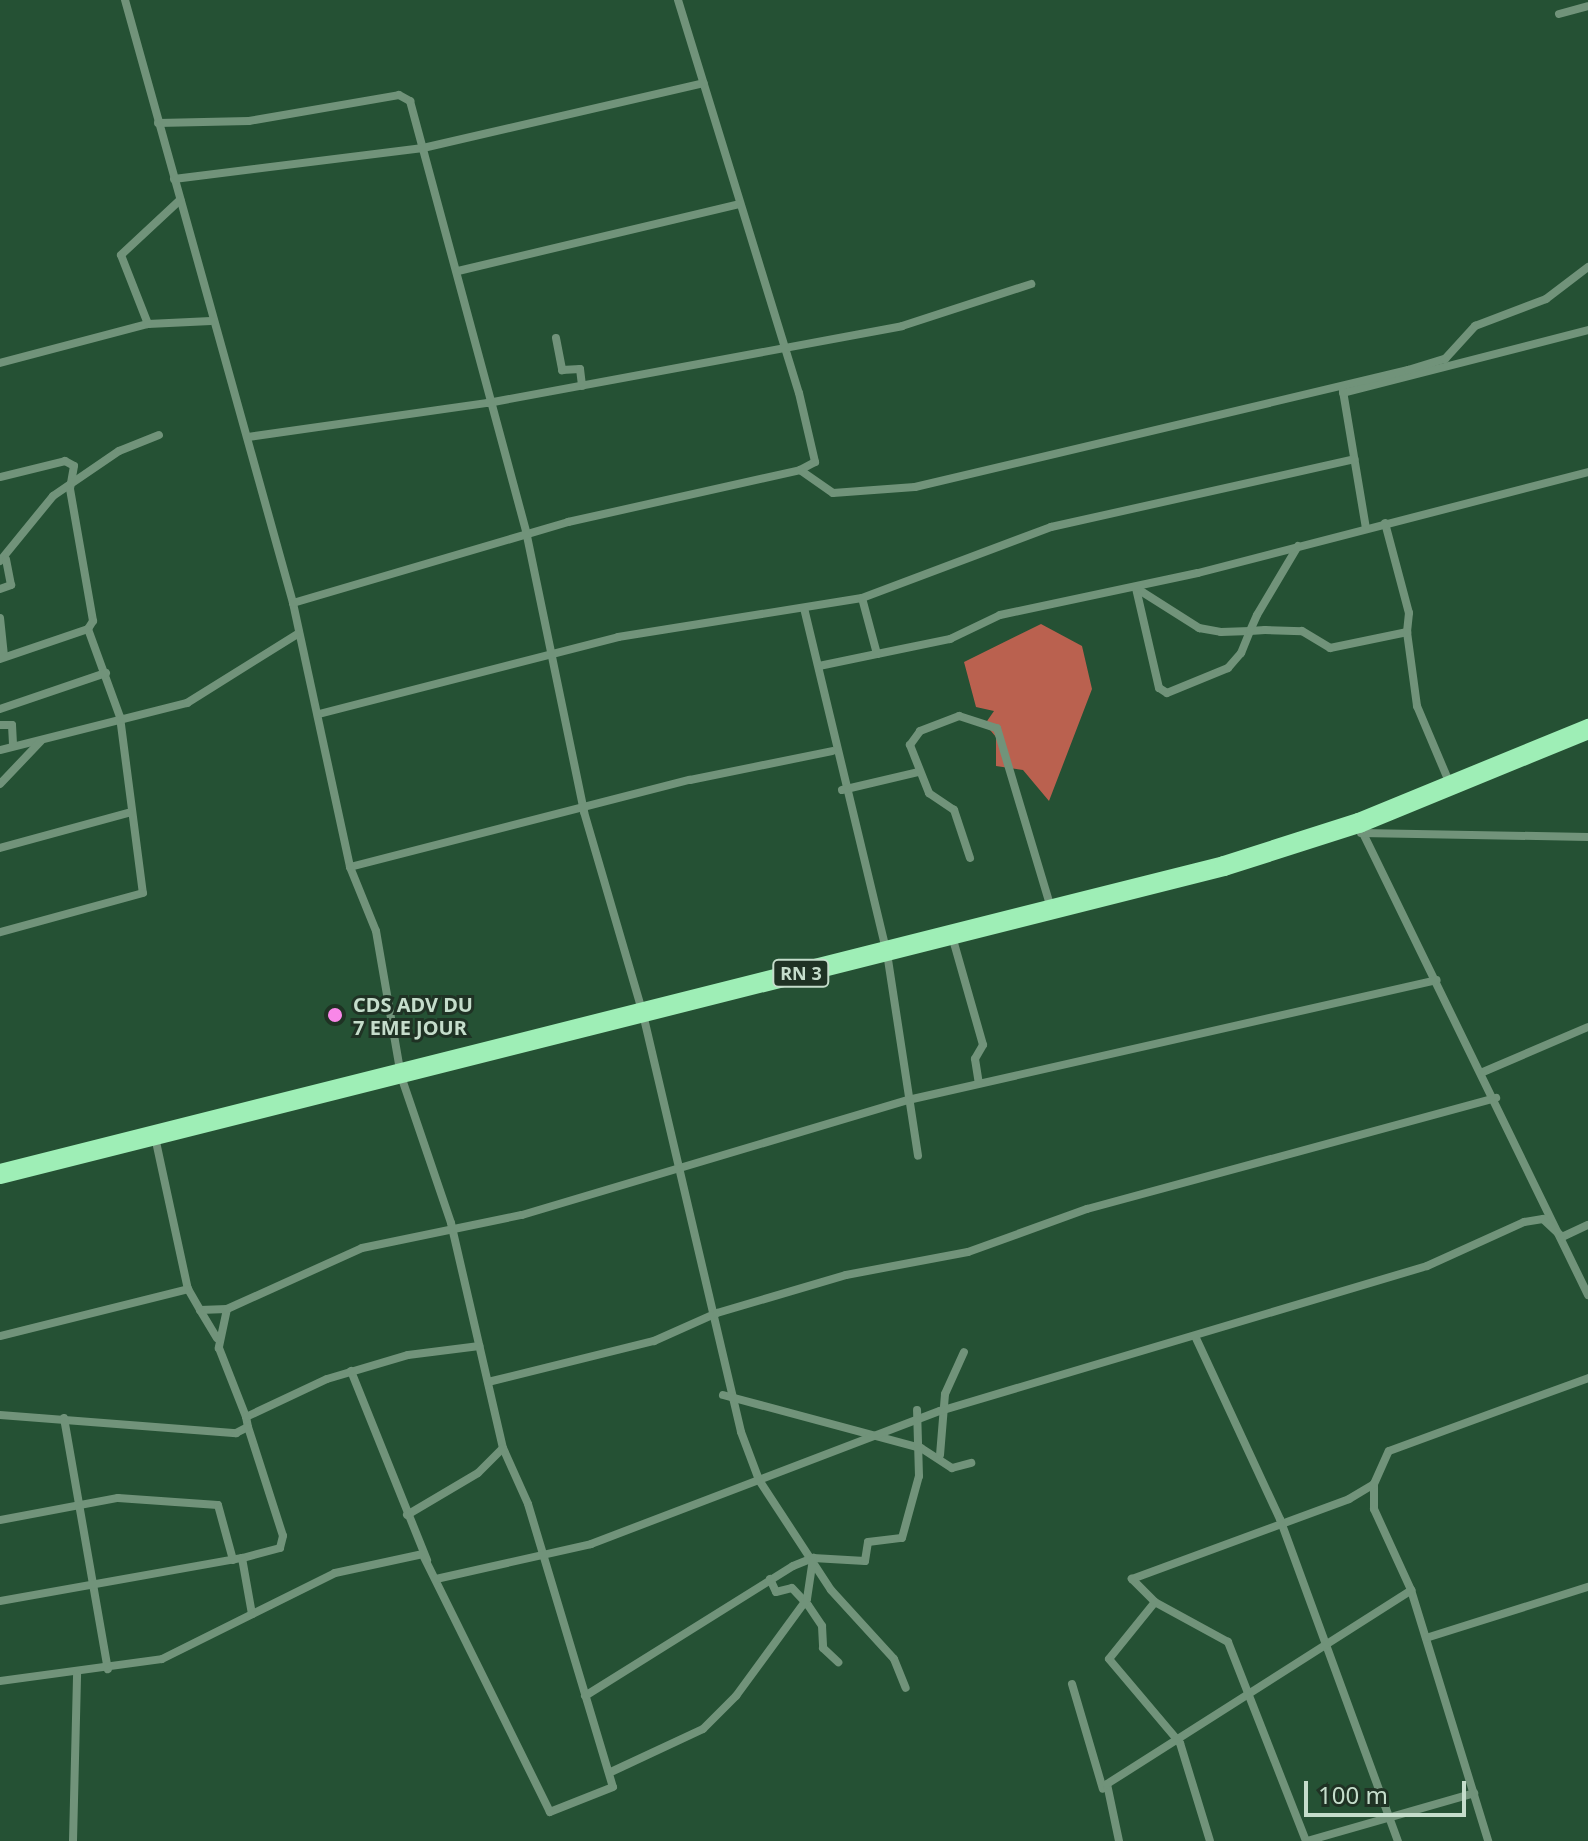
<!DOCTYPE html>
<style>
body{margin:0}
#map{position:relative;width:1588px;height:1841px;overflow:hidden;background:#255134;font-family:"Noto Sans",sans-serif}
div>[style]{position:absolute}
.forest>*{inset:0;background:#ba614f}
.minor>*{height:8px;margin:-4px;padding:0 4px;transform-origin:4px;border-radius:4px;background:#71937a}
.trunk>*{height:20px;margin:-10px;padding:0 10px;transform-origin:10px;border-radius:10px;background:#9eeeb6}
.dots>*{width:22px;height:22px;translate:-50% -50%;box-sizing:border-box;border:4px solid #1f3224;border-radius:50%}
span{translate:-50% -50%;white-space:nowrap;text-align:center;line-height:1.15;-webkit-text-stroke:6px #1f3224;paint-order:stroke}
.shield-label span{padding:2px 6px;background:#1f3224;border:2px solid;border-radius:6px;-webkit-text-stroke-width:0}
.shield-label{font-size:18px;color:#c5ddcb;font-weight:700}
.poi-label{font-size:20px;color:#c5ddcb;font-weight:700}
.left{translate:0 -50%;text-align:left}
.scale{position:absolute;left:1304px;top:1781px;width:162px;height:36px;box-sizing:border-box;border:4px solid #c5ddcb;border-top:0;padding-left:10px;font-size:24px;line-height:28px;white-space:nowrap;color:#c5ddcb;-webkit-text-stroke:6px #1f3224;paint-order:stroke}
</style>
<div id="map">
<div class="forest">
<div style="clip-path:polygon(1041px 624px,1082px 646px,1092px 689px,1049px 801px,1023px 770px,996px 766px,996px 737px,985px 724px,994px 711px,976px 707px,964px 662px)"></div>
</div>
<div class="minor">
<div style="left:125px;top:0;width:626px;rotate:74.43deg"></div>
<div style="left:293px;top:603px;width:270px;rotate:77.8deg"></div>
<div style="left:350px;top:867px;width:69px;rotate:67.9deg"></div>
<div style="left:376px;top:931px;width:147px;rotate:80.2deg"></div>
<div style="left:401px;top:1076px;width:155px;rotate:71.2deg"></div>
<div style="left:451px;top:1223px;width:231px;rotate:77deg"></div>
<div style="left:503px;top:1448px;width:61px;rotate:65.9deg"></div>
<div style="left:528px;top:1504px;width:295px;rotate:73.3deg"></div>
<div style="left:613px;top:1787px;width:68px;rotate:158.4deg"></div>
<div style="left:550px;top:1812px;width:284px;rotate:-116.3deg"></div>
<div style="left:678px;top:0;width:411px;rotate:72.9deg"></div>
<div style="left:799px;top:393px;width:71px;rotate:76.9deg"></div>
<div style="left:815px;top:462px;width:17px;rotate:152deg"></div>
<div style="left:1559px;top:14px;width:30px;rotate:-15deg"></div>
<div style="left:158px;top:123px;width:91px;rotate:-1.3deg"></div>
<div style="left:249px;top:121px;width:152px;rotate:-9.8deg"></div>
<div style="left:399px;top:95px;width:13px;rotate:29deg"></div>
<div style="left:410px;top:101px;width:450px;rotate:74.9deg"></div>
<div style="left:527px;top:536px;width:282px;rotate:78.3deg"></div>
<div style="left:584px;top:812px;width:210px;rotate:73.7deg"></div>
<div style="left:643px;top:1014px;width:429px;rotate:76.8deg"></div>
<div style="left:741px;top:1432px;width:51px;rotate:69.4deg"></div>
<div style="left:759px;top:1480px;width:131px;rotate:56.8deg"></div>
<div style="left:831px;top:1590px;width:93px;rotate:47.6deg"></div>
<div style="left:894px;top:1659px;width:31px;rotate:68deg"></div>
<div style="left:174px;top:179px;width:251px;rotate:-7.1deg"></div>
<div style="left:423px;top:148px;width:288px;rotate:-13deg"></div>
<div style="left:458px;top:271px;width:289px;rotate:-13.4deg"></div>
<div style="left:148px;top:324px;width:74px;rotate:-111.4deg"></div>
<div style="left:121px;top:255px;width:81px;rotate:-43deg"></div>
<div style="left:556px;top:338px;width:33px;rotate:79deg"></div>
<div style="left:562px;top:370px;width:18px;rotate:-3deg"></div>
<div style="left:580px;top:369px;width:17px;rotate:83deg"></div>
<div style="left:0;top:363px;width:153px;rotate:-14.8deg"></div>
<div style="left:148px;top:324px;width:63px;rotate:-2.7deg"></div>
<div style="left:1343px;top:391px;width:139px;rotate:80.5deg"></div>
<div style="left:1343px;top:393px;width:253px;rotate:-14.4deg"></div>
<div style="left:248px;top:437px;width:242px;rotate:-8.1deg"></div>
<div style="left:488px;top:403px;width:421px;rotate:-10.5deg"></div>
<div style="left:902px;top:326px;width:136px;rotate:-18deg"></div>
<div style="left:0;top:477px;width:67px;rotate:-13.8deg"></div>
<div style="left:65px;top:461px;width:10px;rotate:29deg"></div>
<div style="left:74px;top:466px;width:23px;rotate:100deg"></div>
<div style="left:70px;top:489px;width:134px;rotate:80.1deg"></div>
<div style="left:93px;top:621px;width:9px;rotate:122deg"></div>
<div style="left:88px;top:629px;width:94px;rotate:70deg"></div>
<div style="left:120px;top:717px;width:177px;rotate:82.6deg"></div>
<div style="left:143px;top:893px;width:148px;rotate:164.7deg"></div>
<div style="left:1385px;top:523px;width:93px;rotate:75.1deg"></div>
<div style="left:1409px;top:613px;width:19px;rotate:96deg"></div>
<div style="left:1298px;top:546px;width:80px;rotate:120.7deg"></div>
<div style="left:1257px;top:615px;width:17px;rotate:114deg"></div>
<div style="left:1250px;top:631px;width:24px;rotate:112deg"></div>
<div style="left:1241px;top:653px;width:20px;rotate:131deg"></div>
<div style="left:1228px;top:668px;width:66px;rotate:157.7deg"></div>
<div style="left:1167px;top:693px;width:9px;rotate:-148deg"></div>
<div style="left:1159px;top:688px;width:103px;rotate:-103deg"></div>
<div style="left:1136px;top:588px;width:75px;rotate:32.4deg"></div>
<div style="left:1199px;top:628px;width:22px;rotate:10deg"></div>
<div style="left:1221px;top:632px;width:29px;rotate:-2deg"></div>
<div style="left:1250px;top:631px;width:15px;rotate:-4deg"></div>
<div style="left:1265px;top:630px;width:37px;rotate:2deg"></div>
<div style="left:1302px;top:631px;width:33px;rotate:31deg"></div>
<div style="left:1330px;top:648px;width:79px;rotate:-11.7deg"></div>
<div style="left:1407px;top:632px;width:75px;rotate:82.3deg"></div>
<div style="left:1417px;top:706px;width:85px;rotate:67.1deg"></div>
<div style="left:0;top:561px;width:84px;rotate:-50.8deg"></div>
<div style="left:53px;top:496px;width:80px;rotate:-34.3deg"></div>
<div style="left:119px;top:451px;width:43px;rotate:-21.8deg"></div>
<div style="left:0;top:589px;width:12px;rotate:-20deg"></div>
<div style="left:11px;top:585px;width:26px;rotate:-101deg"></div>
<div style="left:862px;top:598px;width:58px;rotate:75deg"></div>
<div style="left:877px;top:654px;width:75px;rotate:-11.6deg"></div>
<div style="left:950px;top:639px;width:55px;rotate:-25.6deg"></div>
<div style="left:1000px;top:615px;width:202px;rotate:-12deg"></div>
<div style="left:1198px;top:573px;width:403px;rotate:-14.5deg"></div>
<div style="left:293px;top:603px;width:287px;rotate:-16.4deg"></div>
<div style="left:568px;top:522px;width:238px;rotate:-12.6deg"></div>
<div style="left:800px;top:470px;width:40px;rotate:34.9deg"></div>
<div style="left:833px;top:493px;width:82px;rotate:-4.2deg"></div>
<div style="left:915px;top:487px;width:507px;rotate:-13.35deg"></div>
<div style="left:1408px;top:370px;width:39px;rotate:-17deg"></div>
<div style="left:1445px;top:359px;width:45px;rotate:-47.7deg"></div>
<div style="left:1475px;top:326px;width:76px;rotate:-20.8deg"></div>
<div style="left:1546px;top:299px;width:53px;rotate:-37.3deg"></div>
<div style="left:804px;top:608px;width:355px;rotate:76.5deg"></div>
<div style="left:887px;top:953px;width:205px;rotate:81.3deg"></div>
<div style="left:0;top:618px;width:39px;rotate:84deg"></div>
<div style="left:0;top:659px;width:93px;rotate:-18.8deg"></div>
<div style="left:819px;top:666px;width:59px;rotate:-11.7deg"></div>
<div style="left:0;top:709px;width:112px;rotate:-18.8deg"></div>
<div style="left:319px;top:714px;width:309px;rotate:-14.4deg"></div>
<div style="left:618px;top:637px;width:247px;rotate:-9.1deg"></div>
<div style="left:862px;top:598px;width:202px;rotate:-20.6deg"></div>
<div style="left:1051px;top:527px;width:311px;rotate:-12.6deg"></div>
<div style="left:0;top:725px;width:12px"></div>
<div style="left:12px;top:725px;width:21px;rotate:87deg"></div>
<div style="left:0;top:750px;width:193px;rotate:-14.1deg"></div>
<div style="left:187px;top:703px;width:132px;rotate:-32deg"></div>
<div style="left:0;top:784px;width:59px;rotate:-46.4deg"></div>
<div style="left:842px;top:790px;width:78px;rotate:-13.3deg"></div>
<div style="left:1359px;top:825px;width:523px;rotate:64.02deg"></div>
<div style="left:1361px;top:833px;width:227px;rotate:1deg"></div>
<div style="left:0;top:848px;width:133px;rotate:-15.3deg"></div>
<div style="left:970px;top:858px;width:51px;rotate:-108.4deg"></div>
<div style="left:954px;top:810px;width:30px;rotate:-146deg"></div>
<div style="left:929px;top:793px;width:52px;rotate:-111.6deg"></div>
<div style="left:910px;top:745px;width:17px;rotate:-54deg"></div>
<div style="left:920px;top:731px;width:42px;rotate:-21deg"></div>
<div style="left:959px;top:716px;width:40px;rotate:18deg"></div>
<div style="left:997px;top:728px;width:188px;rotate:73.3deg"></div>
<div style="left:350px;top:867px;width:351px;rotate:-14.4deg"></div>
<div style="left:690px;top:780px;width:145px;rotate:-11.5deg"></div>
<div style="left:952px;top:936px;width:113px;rotate:74.1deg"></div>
<div style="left:983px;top:1045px;width:16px;rotate:120deg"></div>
<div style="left:975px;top:1059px;width:24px;rotate:81deg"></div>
<div style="left:1483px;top:1072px;width:114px;rotate:-23.2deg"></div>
<div style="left:155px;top:1137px;width:156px;rotate:77.8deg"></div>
<div style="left:188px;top:1289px;width:24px;rotate:60deg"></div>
<div style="left:200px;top:1310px;width:27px;rotate:-2deg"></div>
<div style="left:227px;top:1309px;width:40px;rotate:102deg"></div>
<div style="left:219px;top:1348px;width:74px;rotate:68.6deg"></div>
<div style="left:227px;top:1309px;width:148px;rotate:-24.3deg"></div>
<div style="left:362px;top:1248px;width:163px;rotate:-11.7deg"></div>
<div style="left:522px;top:1215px;width:403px;rotate:-16.6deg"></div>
<div style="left:908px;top:1100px;width:542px;rotate:-12.78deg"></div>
<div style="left:200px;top:1310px;width:33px;rotate:59deg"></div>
<div style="left:0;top:1336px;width:194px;rotate:-14deg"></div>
<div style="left:1195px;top:1336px;width:202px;rotate:65.1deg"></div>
<div style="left:1280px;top:1519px;width:343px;rotate:69.9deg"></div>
<div style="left:351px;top:1371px;width:204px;rotate:68.1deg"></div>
<div style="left:488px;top:1382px;width:171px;rotate:-13.9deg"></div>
<div style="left:654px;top:1341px;width:69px;rotate:-24deg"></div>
<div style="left:717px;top:1313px;width:134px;rotate:-16.4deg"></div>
<div style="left:846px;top:1275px;width:124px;rotate:-10.7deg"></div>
<div style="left:968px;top:1252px;width:127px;rotate:-19.9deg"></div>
<div style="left:1087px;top:1209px;width:424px;rotate:-15.2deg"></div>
<div style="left:723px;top:1395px;width:205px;rotate:15deg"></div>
<div style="left:921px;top:1448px;width:37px;rotate:33deg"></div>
<div style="left:952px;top:1468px;width:20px;rotate:-15deg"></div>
<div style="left:0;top:1415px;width:237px;rotate:4.4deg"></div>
<div style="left:236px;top:1433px;width:13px;rotate:-27deg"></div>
<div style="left:248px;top:1427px;width:10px;rotate:-101deg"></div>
<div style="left:246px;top:1417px;width:89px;rotate:-25.1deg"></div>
<div style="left:327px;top:1379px;width:84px;rotate:-16.5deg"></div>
<div style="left:408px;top:1355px;width:72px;rotate:-7.2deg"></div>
<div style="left:64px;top:1418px;width:255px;rotate:80.1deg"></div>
<div style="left:248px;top:1427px;width:114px;rotate:72.2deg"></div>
<div style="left:283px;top:1536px;width:12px;rotate:104deg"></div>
<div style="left:280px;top:1548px;width:39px;rotate:165deg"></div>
<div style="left:242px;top:1558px;width:57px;rotate:79.9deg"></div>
<div style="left:940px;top:1455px;width:61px;rotate:-85.3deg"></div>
<div style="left:945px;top:1394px;width:46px;rotate:-65.7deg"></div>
<div style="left:1374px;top:1484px;width:25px;rotate:90deg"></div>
<div style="left:1374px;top:1509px;width:89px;rotate:65.4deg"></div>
<div style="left:1411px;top:1590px;width:263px;rotate:72.9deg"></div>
<div style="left:407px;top:1515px;width:82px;rotate:-30.6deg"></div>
<div style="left:478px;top:1473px;width:35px;rotate:-45deg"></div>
<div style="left:0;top:1520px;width:120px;rotate:-10.6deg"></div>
<div style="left:118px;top:1498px;width:100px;rotate:4deg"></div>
<div style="left:218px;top:1505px;width:57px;rotate:74.7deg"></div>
<div style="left:436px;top:1579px;width:159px;rotate:-12.7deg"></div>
<div style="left:591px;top:1544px;width:373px;rotate:-20.9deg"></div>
<div style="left:940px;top:1411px;width:508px;rotate:-16.58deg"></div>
<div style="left:1427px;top:1266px;width:107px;rotate:-24.4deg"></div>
<div style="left:1524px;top:1222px;width:19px;rotate:-9deg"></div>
<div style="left:1543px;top:1219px;width:26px;rotate:43deg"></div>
<div style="left:1562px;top:1237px;width:29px;rotate:-25deg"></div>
<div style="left:770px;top:1579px;width:14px;rotate:65deg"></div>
<div style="left:776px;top:1592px;width:16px;rotate:-14deg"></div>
<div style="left:792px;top:1588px;width:23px;rotate:47deg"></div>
<div style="left:808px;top:1605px;width:25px;rotate:56deg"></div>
<div style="left:822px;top:1626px;width:22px;rotate:87deg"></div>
<div style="left:823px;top:1648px;width:21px;rotate:43deg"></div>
<div style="left:0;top:1601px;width:246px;rotate:-10.1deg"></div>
<div style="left:1155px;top:1602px;width:73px;rotate:128.9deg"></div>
<div style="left:1109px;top:1659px;width:110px;rotate:49.8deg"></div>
<div style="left:1180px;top:1743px;width:102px;rotate:73deg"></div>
<div style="left:1426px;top:1638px;width:170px;rotate:-17.5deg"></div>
<div style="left:0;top:1681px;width:163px;rotate:-7.7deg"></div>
<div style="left:162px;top:1659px;width:193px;rotate:-26.4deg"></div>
<div style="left:335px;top:1573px;width:90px;rotate:-12.2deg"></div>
<div style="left:1072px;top:1684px;width:109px;rotate:73.6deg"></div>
<div style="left:585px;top:1696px;width:245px;rotate:-32deg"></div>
<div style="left:793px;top:1566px;width:22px;rotate:-22deg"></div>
<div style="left:813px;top:1558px;width:52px;rotate:3.3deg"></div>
<div style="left:865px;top:1561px;width:19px;rotate:-81deg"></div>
<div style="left:868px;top:1542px;width:34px;rotate:-7deg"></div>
<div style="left:902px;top:1538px;width:64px;rotate:-74.7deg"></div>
<div style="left:919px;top:1476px;width:66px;rotate:-91.7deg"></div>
<div style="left:613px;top:1771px;width:99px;rotate:-25deg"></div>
<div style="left:703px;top:1729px;width:47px;rotate:-45deg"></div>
<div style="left:736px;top:1696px;width:120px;rotate:-53.8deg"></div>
<div style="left:807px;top:1599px;width:40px;rotate:-81.5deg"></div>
<div style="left:73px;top:1841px;width:168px;rotate:-88.6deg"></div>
<div style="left:1119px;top:1841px;width:58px;rotate:-101.9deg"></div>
<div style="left:1107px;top:1784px;width:361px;rotate:-32.5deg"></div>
<div style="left:1306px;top:1841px;width:214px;rotate:-111.4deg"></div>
<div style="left:1228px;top:1642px;width:83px;rotate:-151.3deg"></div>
<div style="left:1155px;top:1602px;width:33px;rotate:-135deg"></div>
<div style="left:1132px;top:1579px;width:231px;rotate:-20.2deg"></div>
<div style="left:1349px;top:1499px;width:29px;rotate:-31deg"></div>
<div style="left:1374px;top:1484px;width:36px;rotate:-66deg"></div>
<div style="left:1389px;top:1451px;width:212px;rotate:-20.1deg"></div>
<div style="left:1307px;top:1841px;width:174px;rotate:-16deg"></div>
</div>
<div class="trunk">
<div style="left:0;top:1174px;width:1262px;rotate:-14.12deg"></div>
<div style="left:1224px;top:866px;width:142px;rotate:-17.7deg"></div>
<div style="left:1359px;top:823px;width:248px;rotate:-22.3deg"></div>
</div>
<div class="dots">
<div style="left:335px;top:1015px;background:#f987e8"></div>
</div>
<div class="shield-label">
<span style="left:801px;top:973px">RN 3</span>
</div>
<div class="poi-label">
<span class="left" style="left:353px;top:1016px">CDS ADV DU<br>7 EME JOUR</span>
</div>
<div class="scale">100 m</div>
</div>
